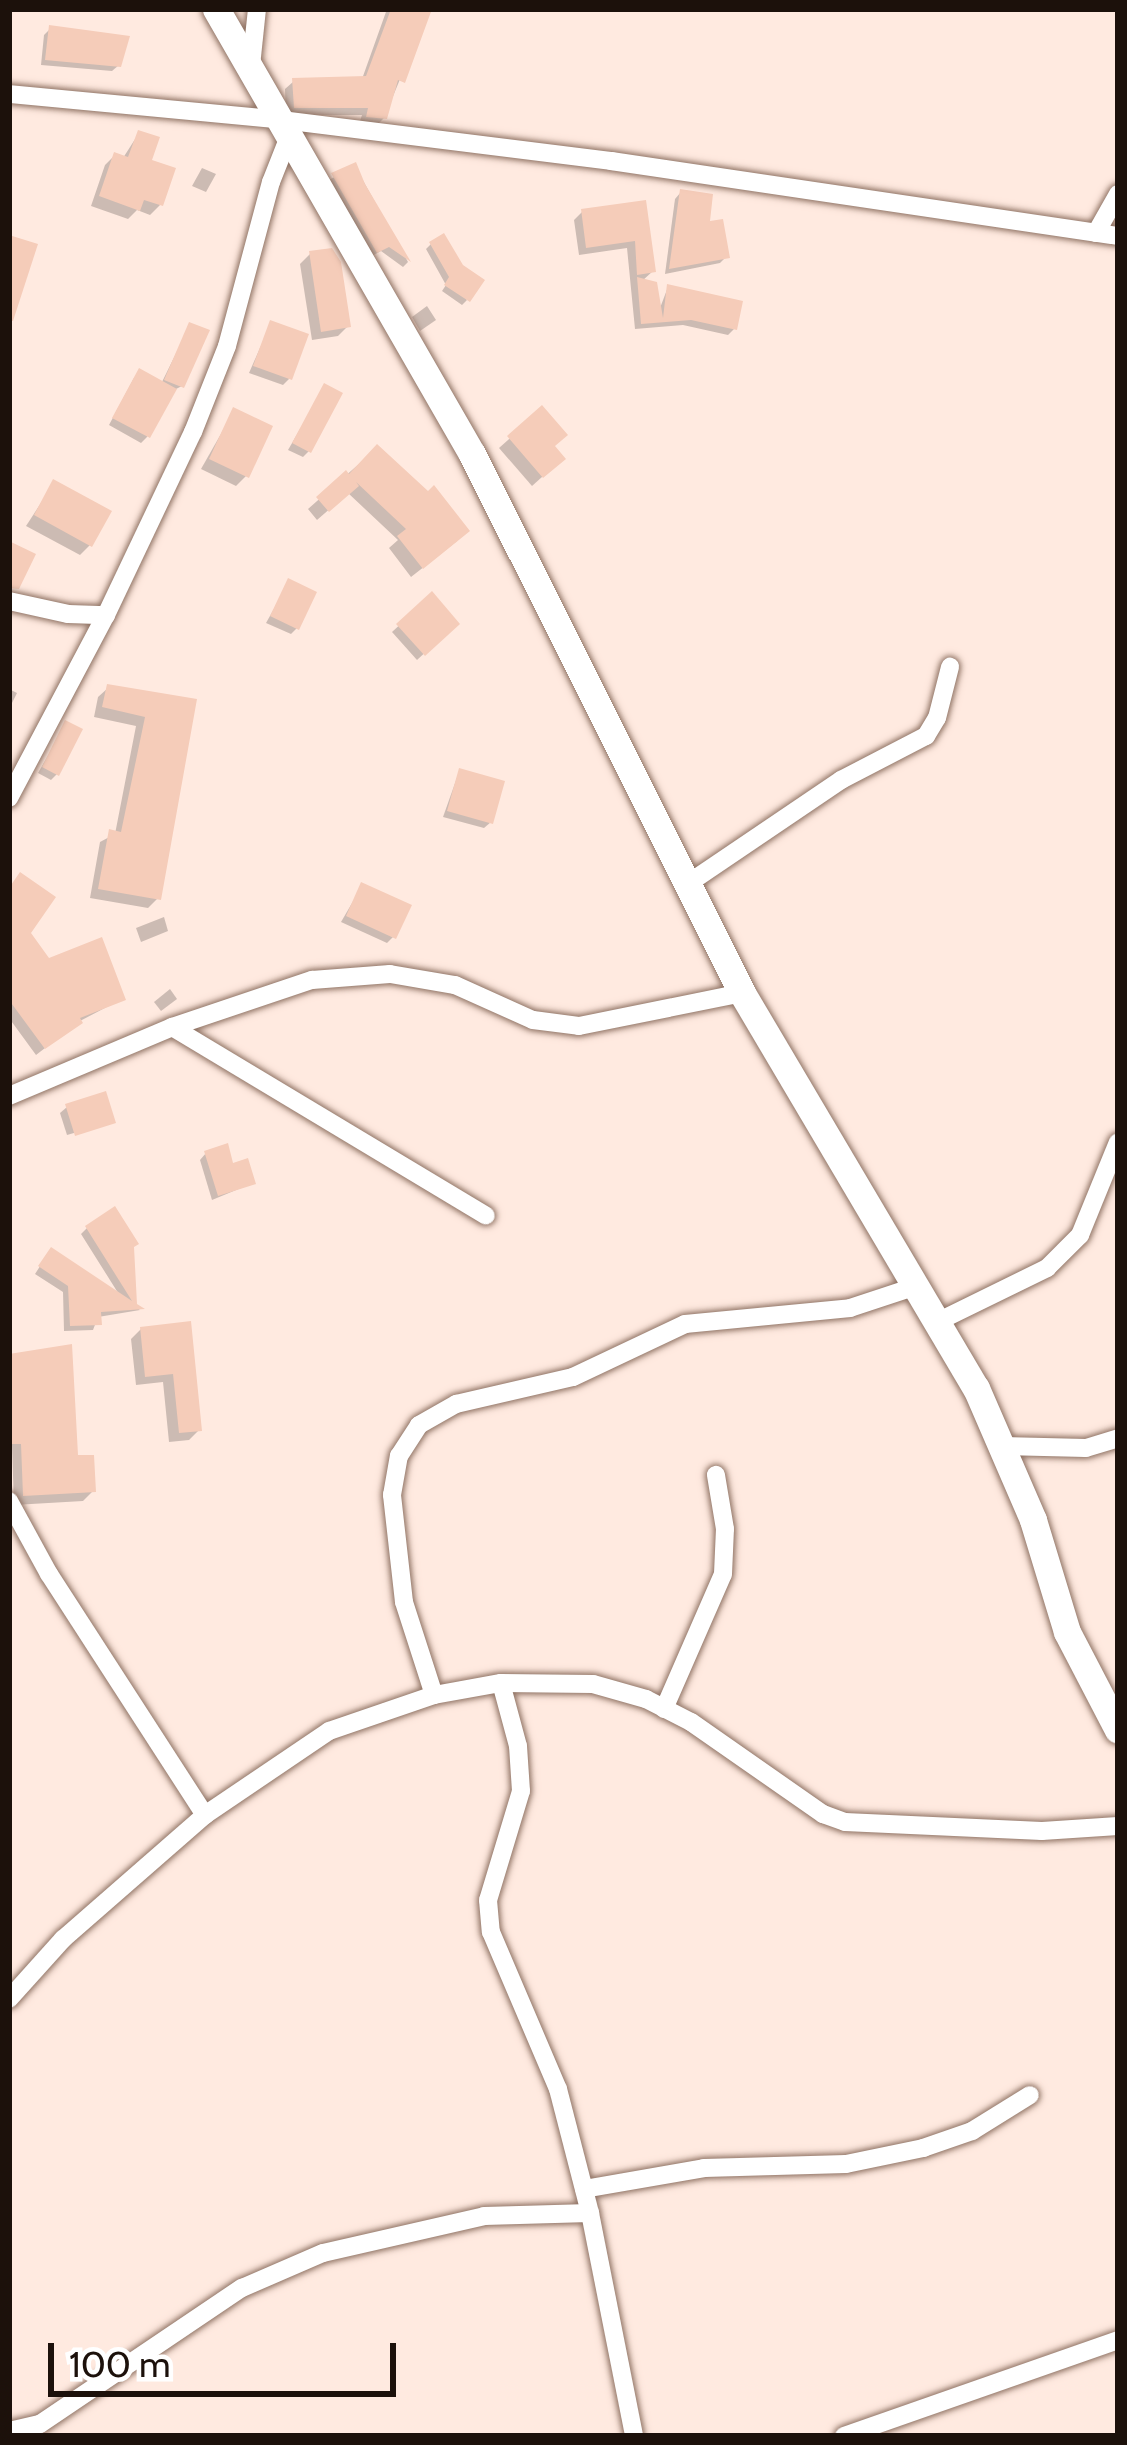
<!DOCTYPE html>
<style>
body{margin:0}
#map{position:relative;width:1127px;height:2445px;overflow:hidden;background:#ffeae0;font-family:Cabin,sans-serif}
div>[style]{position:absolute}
.shadow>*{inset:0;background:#0003}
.building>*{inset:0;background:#f5ccb9}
.roads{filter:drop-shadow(0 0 3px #907364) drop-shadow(0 0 3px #907364)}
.street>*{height:18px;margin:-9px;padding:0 9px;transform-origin:9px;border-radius:9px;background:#fff}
.secondary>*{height:27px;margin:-13.5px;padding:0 13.5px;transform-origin:13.5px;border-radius:13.5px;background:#fff}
span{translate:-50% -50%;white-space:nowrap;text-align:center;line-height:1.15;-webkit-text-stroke:12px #fff;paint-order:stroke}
.frame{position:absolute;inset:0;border:12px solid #1c110b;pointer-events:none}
.scale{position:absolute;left:48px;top:2343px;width:348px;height:54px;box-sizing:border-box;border:6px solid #1c110b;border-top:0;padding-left:15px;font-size:36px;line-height:42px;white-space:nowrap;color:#1c110b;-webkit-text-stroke:9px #fff;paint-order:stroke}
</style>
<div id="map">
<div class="shadow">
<div style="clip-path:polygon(387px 9px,429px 9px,384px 118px,376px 126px,359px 124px,362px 115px,286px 115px,285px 89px,294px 81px,362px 79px)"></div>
<div style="clip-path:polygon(50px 29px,119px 65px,112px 71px,41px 65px,44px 35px)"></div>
<div style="clip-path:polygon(139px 133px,160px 205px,150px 215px,137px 210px,128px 219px,91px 206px,105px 165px,115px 155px,123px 158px)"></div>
<div style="clip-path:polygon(355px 166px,408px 262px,403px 267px,381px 251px,370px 257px,327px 181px)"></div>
<div style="clip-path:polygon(202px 168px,216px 174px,206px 192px,192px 186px)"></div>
<div style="clip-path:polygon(681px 192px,726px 257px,720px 263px,665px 274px,675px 199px)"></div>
<div style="clip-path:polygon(643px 203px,653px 271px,642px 281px,660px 308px,668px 287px,734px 329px,728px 335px,683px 325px,635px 329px,627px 248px,579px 255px,574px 220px,583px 211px)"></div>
<div style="clip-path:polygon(431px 244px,467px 300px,462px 305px,442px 291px,446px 285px,426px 249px)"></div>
<div style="clip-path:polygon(310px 254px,348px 326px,338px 336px,312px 340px,300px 264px)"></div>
<div style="clip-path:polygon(427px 306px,436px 320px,420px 331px,412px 317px)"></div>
<div style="clip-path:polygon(271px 323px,289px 379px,283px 385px,249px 373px)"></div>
<div style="clip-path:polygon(190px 325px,182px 386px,172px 391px,147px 437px,141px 443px,109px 425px,134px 378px,161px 384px)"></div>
<div style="clip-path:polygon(325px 386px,309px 451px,303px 457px,288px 450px)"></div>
<div style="clip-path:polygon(542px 410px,552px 468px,532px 486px,499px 448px)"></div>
<div style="clip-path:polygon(234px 411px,246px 476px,236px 486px,201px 469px)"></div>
<div style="clip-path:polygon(377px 448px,457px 541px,411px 577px,389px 548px,398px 540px,348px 493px,317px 520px,308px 509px)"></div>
<div style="clip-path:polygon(54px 483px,90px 545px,80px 555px,26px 526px)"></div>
<div style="clip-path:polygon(289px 582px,297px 628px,291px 634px,266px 623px)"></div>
<div style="clip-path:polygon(431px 596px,456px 624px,417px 660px,392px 632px)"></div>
<div style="clip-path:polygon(108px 688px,193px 701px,158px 898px,148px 908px,90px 898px,100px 842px,115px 834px,136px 726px,94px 717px,98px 697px)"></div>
<div style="clip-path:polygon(9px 689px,17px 693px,9px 709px)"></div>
<div style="clip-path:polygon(66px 724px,57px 774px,51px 780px,38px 773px)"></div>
<div style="clip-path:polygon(459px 772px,491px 822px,484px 828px,443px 817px)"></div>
<div style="clip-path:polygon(362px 886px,393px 937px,387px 943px,341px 922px)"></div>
<div style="clip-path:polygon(9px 889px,27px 933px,47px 962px,122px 999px,80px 1021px,36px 1055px,9px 1018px)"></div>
<div style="clip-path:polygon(164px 917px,168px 931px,141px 942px,136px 928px)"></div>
<div style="clip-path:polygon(170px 989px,177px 999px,161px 1011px,154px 1002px)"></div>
<div style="clip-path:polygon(67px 1107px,112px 1122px,67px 1135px,60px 1113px)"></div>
<div style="clip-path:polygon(206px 1153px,231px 1166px,253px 1183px,212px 1200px,200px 1160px)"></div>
<div style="clip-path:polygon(87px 1228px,131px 1247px,134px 1306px,140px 1310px,98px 1317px,93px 1330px,64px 1331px,63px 1292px,35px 1274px,46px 1257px,120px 1296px,81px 1234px)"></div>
<div style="clip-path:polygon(188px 1325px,199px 1430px,189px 1440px,169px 1442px,163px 1382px,136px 1385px,131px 1339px,141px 1329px)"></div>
<div style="clip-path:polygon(9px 1357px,93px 1491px,83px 1501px,14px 1505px)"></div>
</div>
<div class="building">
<div style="clip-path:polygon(391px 9px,432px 9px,405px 83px,398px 80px,387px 119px,366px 117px,368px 108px,294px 108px,292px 78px,366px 76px)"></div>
<div style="clip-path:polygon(49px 25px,130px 36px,121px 67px,45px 60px)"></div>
<div style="clip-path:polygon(138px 130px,160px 137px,152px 160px,176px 168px,163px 206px,144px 200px,140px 211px,99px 196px,114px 152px,128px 157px)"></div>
<div style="clip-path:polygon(356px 162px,365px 184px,411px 262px,389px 247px,377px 253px,331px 173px)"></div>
<div style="clip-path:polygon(680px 189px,713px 194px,710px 221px,723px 219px,730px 258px,669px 269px)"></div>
<div style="clip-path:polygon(646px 200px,656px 272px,637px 275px,635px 241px,586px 248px,581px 209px)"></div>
<div style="clip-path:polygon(444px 233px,463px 265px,485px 280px,470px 302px,444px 285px,449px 277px,429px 242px)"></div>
<div style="clip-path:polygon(9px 235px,38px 244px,13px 321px,9px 320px)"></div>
<div style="clip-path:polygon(332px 248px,341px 262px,351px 327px,321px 332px,309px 251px)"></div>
<div style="clip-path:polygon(637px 277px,657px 282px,663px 318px,667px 284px,743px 301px,737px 330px,691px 320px,641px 324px)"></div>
<div style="clip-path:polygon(270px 320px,309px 334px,292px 380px,253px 366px)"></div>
<div style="clip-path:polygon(189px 322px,210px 330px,184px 388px,164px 380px)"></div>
<div style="clip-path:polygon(139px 368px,177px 389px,150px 438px,112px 418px)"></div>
<div style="clip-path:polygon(324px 383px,343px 393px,311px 453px,292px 443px)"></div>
<div style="clip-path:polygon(542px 405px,568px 435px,555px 446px,566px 459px,543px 478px,507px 436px)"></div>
<div style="clip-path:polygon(233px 407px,273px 426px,249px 478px,209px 459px)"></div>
<div style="clip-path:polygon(377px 444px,428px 491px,434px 485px,470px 531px,423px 569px,397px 536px,406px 529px,356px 482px,359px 486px,329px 512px,316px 497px,346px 470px,349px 474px)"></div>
<div style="clip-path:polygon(53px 479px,112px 511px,92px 547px,34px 515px)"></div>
<div style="clip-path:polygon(9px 541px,36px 554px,19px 589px,9px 588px)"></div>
<div style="clip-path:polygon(288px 578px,317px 592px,299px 630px,270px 616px)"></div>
<div style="clip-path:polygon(432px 591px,460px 624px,425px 656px,396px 624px)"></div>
<div style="clip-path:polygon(107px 684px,197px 699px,161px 900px,98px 889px,109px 829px,121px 832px,145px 717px,102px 707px)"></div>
<div style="clip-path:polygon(65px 720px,83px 729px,59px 776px,42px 767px)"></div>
<div style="clip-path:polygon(459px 768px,505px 781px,493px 824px,447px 811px)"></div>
<div style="clip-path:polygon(20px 872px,56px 897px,31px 933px,49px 958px,102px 937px,126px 1000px,80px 1018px,83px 1023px,45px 1049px,9px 1000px,9px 888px)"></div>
<div style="clip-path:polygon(361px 882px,412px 905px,396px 939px,346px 916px)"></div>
<div style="clip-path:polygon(106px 1091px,116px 1123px,75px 1136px,65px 1104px)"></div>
<div style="clip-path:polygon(228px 1143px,233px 1163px,248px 1158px,256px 1184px,218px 1196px,204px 1151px)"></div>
<div style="clip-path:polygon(115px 1206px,139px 1244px,134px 1247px,137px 1304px,145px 1309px,101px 1312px,102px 1325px,70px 1326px,68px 1286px,38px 1266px,51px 1247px,132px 1301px,85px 1226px)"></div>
<div style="clip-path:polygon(191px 1321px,202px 1431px,179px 1433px,173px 1374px,145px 1377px,140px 1327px)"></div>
<div style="clip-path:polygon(72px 1344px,78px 1455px,94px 1455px,96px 1492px,23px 1496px,21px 1444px,9px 1444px,9px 1354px)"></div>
</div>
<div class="roads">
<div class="street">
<div style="left:251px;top:66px;width:57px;rotate:-84deg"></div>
<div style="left:9px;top:94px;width:274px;rotate:5.4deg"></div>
<div style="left:282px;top:120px;width:332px;rotate:7.1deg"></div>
<div style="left:611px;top:161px;width:513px;rotate:8.41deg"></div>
<div style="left:1096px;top:233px;width:45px;rotate:-60.6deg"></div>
<div style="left:9px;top:601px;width:60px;rotate:12.4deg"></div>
<div style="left:68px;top:614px;width:38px;rotate:2deg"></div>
<div style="left:9px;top:798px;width:207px;rotate:-62.1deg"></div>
<div style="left:106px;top:615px;width:203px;rotate:-64.6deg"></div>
<div style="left:193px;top:432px;width:92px;rotate:-68.4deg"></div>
<div style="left:227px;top:346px;width:170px;rotate:-75deg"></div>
<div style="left:271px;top:182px;width:52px;rotate:-68.4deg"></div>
<div style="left:689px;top:883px;width:184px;rotate:-34.1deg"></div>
<div style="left:841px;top:780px;width:96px;rotate:-27.4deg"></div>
<div style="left:926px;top:736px;width:21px;rotate:-59deg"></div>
<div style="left:937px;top:718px;width:53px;rotate:-75.7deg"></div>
<div style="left:172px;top:1027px;width:366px;rotate:31deg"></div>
<div style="left:9px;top:1096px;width:177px;rotate:-22.9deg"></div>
<div style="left:172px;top:1027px;width:148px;rotate:-18.6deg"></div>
<div style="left:312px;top:980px;width:78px;rotate:-4.4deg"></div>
<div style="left:390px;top:974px;width:66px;rotate:9.6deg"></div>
<div style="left:455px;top:985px;width:85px;rotate:24.2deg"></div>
<div style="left:533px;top:1020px;width:46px;rotate:7.4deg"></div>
<div style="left:579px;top:1026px;width:166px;rotate:-11.4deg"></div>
<div style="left:937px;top:1322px;width:123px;rotate:-26.1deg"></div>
<div style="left:1047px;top:1268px;width:47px;rotate:-45deg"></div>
<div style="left:1080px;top:1235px;width:100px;rotate:-67.8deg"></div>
<div style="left:1002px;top:1446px;width:84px;rotate:1.4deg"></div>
<div style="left:1086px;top:1448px;width:34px;rotate:-17deg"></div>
<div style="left:9px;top:1501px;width:83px;rotate:61.3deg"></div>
<div style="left:49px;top:1574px;width:287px;rotate:57.1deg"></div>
<div style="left:501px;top:1683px;width:65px;rotate:74.9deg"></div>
<div style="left:518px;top:1746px;width:45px;rotate:86.2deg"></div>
<div style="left:521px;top:1791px;width:114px;rotate:106.8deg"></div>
<div style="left:488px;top:1900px;width:32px;rotate:85deg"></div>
<div style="left:491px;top:1932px;width:171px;rotate:66.9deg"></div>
<div style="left:558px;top:2089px;width:128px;rotate:75.5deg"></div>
<div style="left:590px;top:2213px;width:227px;rotate:78.8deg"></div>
<div style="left:434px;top:1695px;width:98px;rotate:-107.9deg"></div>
<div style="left:404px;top:1602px;width:108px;rotate:-96.4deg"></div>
<div style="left:392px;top:1495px;width:40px;rotate:-80deg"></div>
<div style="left:399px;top:1456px;width:37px;rotate:-57deg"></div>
<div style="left:419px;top:1425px;width:43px;rotate:-29.6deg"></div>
<div style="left:456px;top:1404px;width:120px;rotate:-13deg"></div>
<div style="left:573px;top:1377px;width:124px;rotate:-25.3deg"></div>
<div style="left:685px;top:1324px;width:166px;rotate:-5.5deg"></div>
<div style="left:850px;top:1308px;width:67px;rotate:-18.2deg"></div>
<div style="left:664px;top:1709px;width:147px;rotate:-66.4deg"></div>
<div style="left:723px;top:1574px;width:45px;rotate:-87.5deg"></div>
<div style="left:725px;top:1529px;width:55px;rotate:-99.5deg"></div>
<div style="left:9px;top:1999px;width:81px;rotate:-48deg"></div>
<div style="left:63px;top:1939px;width:189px;rotate:-41.1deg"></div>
<div style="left:205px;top:1815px;width:150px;rotate:-34.1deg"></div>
<div style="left:329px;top:1731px;width:111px;rotate:-18.9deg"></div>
<div style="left:434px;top:1695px;width:68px;rotate:-10.2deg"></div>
<div style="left:501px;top:1683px;width:92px;rotate:0.6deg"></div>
<div style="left:593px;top:1684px;width:55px;rotate:15.8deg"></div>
<div style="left:646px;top:1699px;width:51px;rotate:27.1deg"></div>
<div style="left:691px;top:1722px;width:161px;rotate:34.9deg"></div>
<div style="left:823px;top:1814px;width:23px;rotate:20deg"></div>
<div style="left:845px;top:1822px;width:197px;rotate:2.6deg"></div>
<div style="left:1042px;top:1831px;width:76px;rotate:-3.8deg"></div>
<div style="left:584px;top:2189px;width:122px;rotate:-9.9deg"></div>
<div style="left:704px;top:2168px;width:142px;rotate:-1.6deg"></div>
<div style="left:846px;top:2164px;width:79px;rotate:-11.7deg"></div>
<div style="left:923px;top:2148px;width:52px;rotate:-19.1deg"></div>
<div style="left:972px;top:2131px;width:68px;rotate:-31.8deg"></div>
<div style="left:9px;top:2431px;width:32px;rotate:-13deg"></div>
<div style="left:40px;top:2424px;width:244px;rotate:-34deg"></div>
<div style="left:242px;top:2288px;width:88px;rotate:-23.4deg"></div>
<div style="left:323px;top:2253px;width:165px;rotate:-12.9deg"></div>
<div style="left:484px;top:2216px;width:106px;rotate:-1.6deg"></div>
<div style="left:844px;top:2436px;width:290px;rotate:-19.3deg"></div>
</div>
<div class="secondary">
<div style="left:216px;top:9px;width:513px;rotate:60.09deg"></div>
<div style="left:472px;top:454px;width:603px;rotate:63.39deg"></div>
<div style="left:742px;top:993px;width:459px;rotate:59.4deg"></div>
<div style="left:976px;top:1388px;width:144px;rotate:66.6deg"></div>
<div style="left:1033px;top:1520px;width:117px;rotate:73.1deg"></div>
<div style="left:1067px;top:1632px;width:110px;rotate:62.5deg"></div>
</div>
</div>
<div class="frame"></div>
<div class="scale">100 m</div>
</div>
